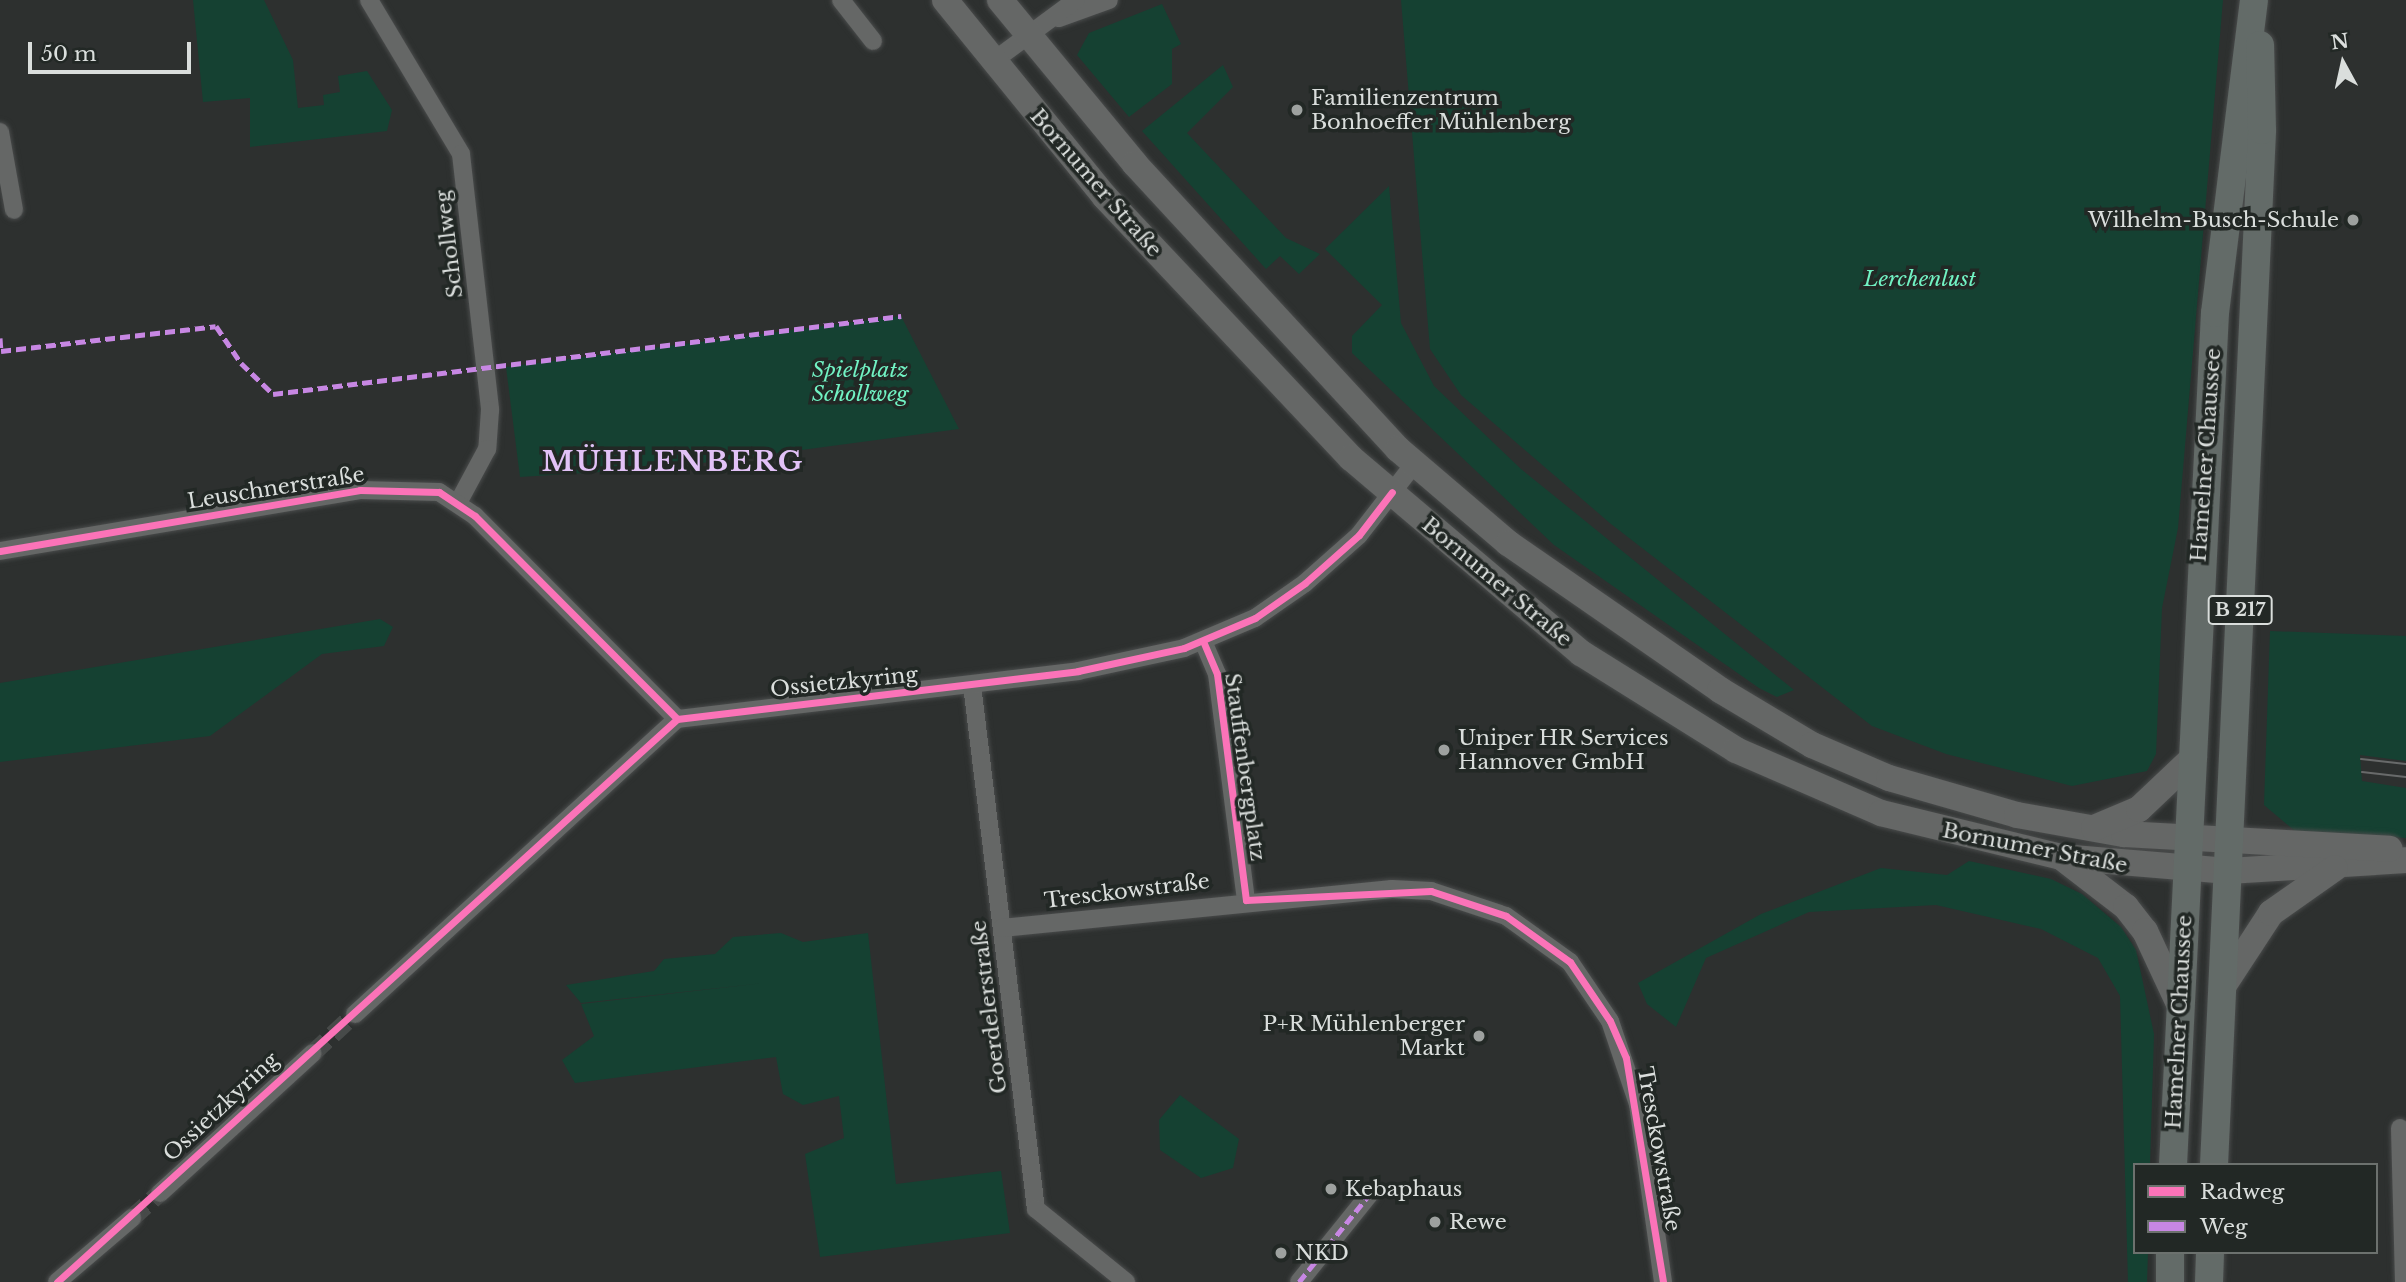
<!DOCTYPE html>
<meta charset="utf-8">
<style>
body{margin:0}
#map{position:relative;width:2406px;height:1282px;overflow:hidden;background:#2d302f;font-family:"Libre Baskerville",serif}
div>[style]{position:absolute}
.green>*{inset:0;background:#154132}
.street-tunnel>*{height:18px;margin-top:-9px;transform-origin:0;background:repeating-linear-gradient(90deg,#474a49 0 18px,transparent 0 27px)}
.roads{filter:drop-shadow(0 0 2px #494b4b) drop-shadow(0 0 2px #494b4b)}
.street>*{height:18px;margin:-9px;padding:0 9px;transform-origin:9px;border-radius:9px;background:#656766}
.secondary>*{height:26px;margin:-13px;padding:0 13px;transform-origin:13px;border-radius:13px;background:#656766}
.primary>*{height:28px;margin:-14px;padding:0 14px;transform-origin:14px;border-radius:14px;background:#636b68}
.tram>*{height:2px;margin:-1px;padding:0 1px;transform-origin:1px;border-radius:1px;background:#686a6a}
.quiet>*{height:5px;margin-top:-2.5px;transform-origin:0;background:repeating-linear-gradient(90deg,#c787e3 0 10px,transparent 0 15px)}
.cycleway>*{height:7px;margin:-3.5px;padding:0 3.5px;transform-origin:3.5px;border-radius:3.5px;background:#fb73b8}
.dots>*{width:19px;height:19px;translate:-50% -50%;box-sizing:border-box;border:4px solid #222825;border-radius:50%}
span{translate:-50% -50%;white-space:nowrap;text-align:center;line-height:1.15;-webkit-text-stroke:7px #222825;paint-order:stroke}
.shield-label span{padding:2px 5px;background:#222825;border:2px solid;border-radius:5px;-webkit-text-stroke-width:0}
.shield-label{font-size:19px;color:#dadedc;font-weight:700}
.poi-label{font-size:21px;color:#dadedc}
.left{translate:0 -50%;text-align:left}
.right{translate:-100% -50%;text-align:right}
.street-label{font-size:21px;color:#dadedc}
.park-label{font-size:21px;color:#71f2c3;font-style:italic}
.district-label{font-size:28px;color:#e2c2f7;font-weight:700;letter-spacing:2px}
.legend{position:absolute;left:2133px;top:1163px;width:245px;height:91px;box-sizing:border-box;background:#222825;border:2px solid #6c716e;margin:0;padding:9px 12px;list-style:none;font-size:21px;color:#dadedc}
.legend li{display:flex;align-items:center;gap:14px;height:35px}
.legend b{width:35px;border:2px solid #6c716e}
.north{position:absolute;left:2308px;top:28px;width:70px;height:70px;-webkit-text-stroke:5px #222825;paint-order:stroke;rotate:352deg;font-size:19px;font-weight:700;line-height:28px;text-align:center;color:#dadedc}
.north::after{content:'';display:block;margin:auto;width:24px;height:32px;background:#dadedc;clip-path:polygon(50% 0,100% 100%,50% 72%,0 100%)}
.scale{position:absolute;left:28px;top:42px;width:163px;height:32px;box-sizing:border-box;border:4px solid #dadedc;border-top:0;padding-left:9px;font-size:21px;line-height:24px;white-space:nowrap;color:#dadedc;-webkit-text-stroke:5px #222825;paint-order:stroke}
</style>
<div id="map">
<div class="green">
<div style="clip-path:polygon(193px 0,264px 0,293px 60px,298px 108px,324px 105px,323px 95px,340px 92px,338px 76px,367px 71px,392px 110px,387px 131px,250px 147px,250px 98px,203px 102px)"></div>
<div style="clip-path:polygon(1401px 0,2223px 0,2178px 528px,2162px 608px,2156px 754px,2147px 771px,2072px 786px,1946px 754px,1872px 726px,1611px 524px,1461px 395px,1430px 349px)"></div>
<div style="clip-path:polygon(1162px 4px,1181px 44px,1172px 49px,1172px 84px,1129px 117px,1077px 55px,1089px 33px)"></div>
<div style="clip-path:polygon(1223px 65px,1233px 87px,1187px 133px,1286px 238px,1320px 254px,1299px 274px,1280px 256px,1266px 269px,1142px 131px)"></div>
<div style="clip-path:polygon(1389px 186px,1401px 323px,1434px 386px,1521px 469px,1794px 690px,1777px 697px,1759px 688px,1554px 545px,1352px 353px,1352px 336px,1382px 305px,1325px 249px)"></div>
<div style="clip-path:polygon(901px 316px,959px 429px,665px 468px,520px 477px,506px 367px)"></div>
<div style="clip-path:polygon(380px 619px,393px 627px,384px 646px,322px 654px,210px 736px,0 762px,0 683px)"></div>
<div style="clip-path:polygon(2270px 631px,2406px 636px,2406px 761px,2360px 755px,2362px 781px,2406px 788px,2406px 838px,2295px 831px,2264px 805px)"></div>
<div style="clip-path:polygon(1969px 861px,2051px 879px,2082px 894px,2121px 927px,2136px 950px,2154px 1034px,2150px 1165px,2135px 1165px,2135px 1252px,2148px 1252px,2147px 1282px,2128px 1282px,2120px 996px,2098px 958px,2041px 929px,1936px 905px,1809px 912px,1706px 958px,1676px 1027px,1647px 1004px,1638px 983px,1761px 914px,1881px 868px,1947px 875px)"></div>
<div style="clip-path:polygon(781px 933px,803px 942px,868px 933px,896px 1184px,1001px 1171px,1010px 1233px,820px 1257px,805px 1154px,844px 1138px,839px 1096px,803px 1105px,783px 1094px,776px 1057px,575px 1083px,562px 1060px,594px 1036px,581px 1004px,765px 983px,581px 1003px,566px 985px,654px 971px,664px 959px,715px 954px,733px 937px)"></div>
<div style="clip-path:polygon(1180px 1095px,1239px 1139px,1233px 1168px,1201px 1178px,1160px 1150px,1159px 1120px)"></div>
</div>
<div class="street-tunnel">
<div style="left:313px;top:1053px;width:57px;rotate:-42.9deg"></div>
<div style="left:132px;top:1218px;width:38px;rotate:-42deg"></div>
</div>
<div class="roads">
<div class="street">
<div style="left:369px;top:0;width:179px;rotate:59.1deg"></div>
<div style="left:461px;top:154px;width:258px;rotate:83.5deg"></div>
<div style="left:490px;top:410px;width:39px;rotate:94deg"></div>
<div style="left:487px;top:449px;width:59px;rotate:118.3deg"></div>
<div style="left:841px;top:0;width:52px;rotate:52deg"></div>
<div style="left:1059px;top:18px;width:53px;rotate:-19.8deg"></div>
<div style="left:992px;top:62px;width:104px;rotate:-36.4deg"></div>
<div style="left:0;top:132px;width:79px;rotate:79.8deg"></div>
<div style="left:0;top:551px;width:365px;rotate:-9.6deg"></div>
<div style="left:360px;top:490px;width:79px;rotate:1.5deg"></div>
<div style="left:439px;top:492px;width:43px;rotate:33.7deg"></div>
<div style="left:475px;top:516px;width:286px;rotate:45.1deg"></div>
<div style="left:1203px;top:641px;width:36px;rotate:67deg"></div>
<div style="left:1217px;top:674px;width:228px;rotate:82.7deg"></div>
<div style="left:972px;top:685px;width:528px;rotate:83.04deg"></div>
<div style="left:1036px;top:1209px;width:116px;rotate:39deg"></div>
<div style="left:1002px;top:928px;width:392px;rotate:-5.7deg"></div>
<div style="left:1392px;top:889px;width:39px;rotate:3deg"></div>
<div style="left:1431px;top:891px;width:79px;rotate:18.4deg"></div>
<div style="left:1506px;top:916px;width:79px;rotate:35.7deg"></div>
<div style="left:1570px;top:962px;width:71px;rotate:55.9deg"></div>
<div style="left:1610px;top:1021px;width:88px;rotate:71.4deg"></div>
<div style="left:1638px;top:1104px;width:180px;rotate:82deg"></div>
<div style="left:355px;top:1014px;width:437px;rotate:-42.5deg"></div>
<div style="left:677px;top:719px;width:404px;rotate:-6.8deg"></div>
<div style="left:1078px;top:671px;width:108px;rotate:-12.2deg"></div>
<div style="left:1184px;top:648px;width:77px;rotate:-22.9deg"></div>
<div style="left:1255px;top:618px;width:61px;rotate:-35deg"></div>
<div style="left:1305px;top:583px;width:72px;rotate:-41.6deg"></div>
<div style="left:1359px;top:535px;width:90px;rotate:-52.2deg"></div>
<div style="left:2400px;top:1128px;width:154px;rotate:88.5deg"></div>
<div style="left:160px;top:1193px;width:207px;rotate:-42.5deg"></div>
<div style="left:57px;top:1282px;width:99px;rotate:-40.5deg"></div>
<div style="left:1299px;top:1282px;width:112px;rotate:-51.2deg"></div>
</div>
<div class="secondary">
<div style="left:945px;top:0;width:254px;rotate:50.9deg"></div>
<div style="left:1105px;top:197px;width:359px;rotate:46.7deg"></div>
<div style="left:1351px;top:458px;width:302px;rotate:40.3deg"></div>
<div style="left:1581px;top:653px;width:183px;rotate:32deg"></div>
<div style="left:1736px;top:750px;width:158px;rotate:23.5deg"></div>
<div style="left:1881px;top:813px;width:185px;rotate:13.7deg"></div>
<div style="left:2061px;top:857px;width:168px;rotate:4.8deg"></div>
<div style="left:2228px;top:871px;width:178px;rotate:-3.5deg"></div>
<div style="left:1000px;top:0;width:212px;rotate:50.5deg"></div>
<div style="left:1135px;top:164px;width:388px;rotate:47.3deg"></div>
<div style="left:1398px;top:449px;width:145px;rotate:40.5deg"></div>
<div style="left:1508px;top:543px;width:258px;rotate:34.7deg"></div>
<div style="left:1720px;top:690px;width:107px;rotate:30.9deg"></div>
<div style="left:1812px;top:745px;width:84px;rotate:23.2deg"></div>
<div style="left:1889px;top:778px;width:133px;rotate:16.1deg"></div>
<div style="left:2017px;top:815px;width:109px;rotate:10.1deg"></div>
<div style="left:2124px;top:834px;width:266px;rotate:3.2deg"></div>
<div style="left:2094px;top:828px;width:49px;rotate:-22.9deg"></div>
<div style="left:2139px;top:809px;width:76px;rotate:-43.4deg"></div>
<div style="left:2065px;top:860px;width:77px;rotate:37.6deg"></div>
<div style="left:2126px;top:907px;width:31px;rotate:52deg"></div>
<div style="left:2145px;top:931px;width:83px;rotate:65deg"></div>
<div style="left:2222px;top:988px;width:90px;rotate:-56.8deg"></div>
<div style="left:2271px;top:913px;width:78px;rotate:-35.1deg"></div>
</div>
<div class="primary">
<div style="left:2173px;top:1165px;width:853px;rotate:-87.18deg"></div>
<div style="left:2215px;top:313px;width:315px;rotate:-82.9deg"></div>
<div style="left:2214px;top:1165px;width:1036px;rotate:-87.34deg"></div>
<div style="left:2262px;top:130px;width:85px;rotate:-91.3deg"></div>
<div style="left:2170px;top:1282px;width:30px;rotate:-90deg"></div>
<div style="left:2209px;top:1282px;width:30px;rotate:-88deg"></div>
</div>
</div>
<div class="tram">
<div style="left:2361px;top:759px;width:45px;rotate:6.3deg"></div>
<div style="left:2362px;top:772px;width:44px;rotate:6.5deg"></div>
</div>
<div class="quiet">
<div style="left:0;top:338px;width:13px;rotate:86deg"></div>
<div style="left:1px;top:351px;width:216px;rotate:-6.6deg"></div>
<div style="left:216px;top:326px;width:45px;rotate:56deg"></div>
<div style="left:241px;top:363px;width:45px;rotate:44.1deg"></div>
<div style="left:273px;top:394px;width:633px;rotate:-7.08deg"></div>
<div style="left:1299px;top:1282px;width:112px;rotate:-51.2deg"></div>
</div>
<div class="cycleway">
<div style="left:0;top:551px;width:365px;rotate:-9.6deg"></div>
<div style="left:360px;top:490px;width:79px;rotate:1.5deg"></div>
<div style="left:439px;top:492px;width:43px;rotate:33.7deg"></div>
<div style="left:475px;top:516px;width:286px;rotate:45.1deg"></div>
<div style="left:1203px;top:641px;width:36px;rotate:67deg"></div>
<div style="left:1217px;top:674px;width:228px;rotate:82.7deg"></div>
<div style="left:1246px;top:900px;width:185px;rotate:-2.8deg"></div>
<div style="left:1431px;top:891px;width:79px;rotate:18.4deg"></div>
<div style="left:1506px;top:916px;width:79px;rotate:35.7deg"></div>
<div style="left:1570px;top:962px;width:71px;rotate:55.9deg"></div>
<div style="left:1610px;top:1021px;width:40px;rotate:66.6deg"></div>
<div style="left:1626px;top:1058px;width:227px;rotate:80.6deg"></div>
<div style="left:57px;top:1282px;width:837px;rotate:-42.24deg"></div>
<div style="left:677px;top:719px;width:404px;rotate:-6.8deg"></div>
<div style="left:1078px;top:671px;width:108px;rotate:-12.2deg"></div>
<div style="left:1184px;top:648px;width:77px;rotate:-22.9deg"></div>
<div style="left:1255px;top:618px;width:61px;rotate:-35deg"></div>
<div style="left:1305px;top:583px;width:72px;rotate:-41.6deg"></div>
<div style="left:1359px;top:535px;width:54px;rotate:-52.5deg"></div>
</div>
<div class="dots">
<div style="left:1297px;top:110px;background:#9da19f"></div>
<div style="left:2353px;top:220px;background:#9da19f"></div>
<div style="left:1444px;top:750px;background:#9da19f"></div>
<div style="left:1479px;top:1036px;background:#9da19f"></div>
<div style="left:1331px;top:1189px;background:#9da19f"></div>
<div style="left:1435px;top:1222px;background:#9da19f"></div>
<div style="left:1281px;top:1253px;background:#9da19f"></div>
</div>
<div class="shield-label">
<span style="left:2240px;top:610px">B 217</span>
</div>
<div class="poi-label">
<span class="left" style="left:1311px;top:110px">Familienzentrum<br>Bonhoeffer Mühlenberg</span>
<span class="right" style="left:2339px;top:220px">Wilhelm-Busch-Schule</span>
<span class="left" style="left:1458px;top:750px">Uniper HR Services<br>Hannover GmbH</span>
<span class="right" style="left:1465px;top:1036px">P+R Mühlenberger<br>Markt</span>
<span class="left" style="left:1345px;top:1189px">Kebaphaus</span>
<span class="left" style="left:1449px;top:1222px">Rewe</span>
<span class="left" style="left:1295px;top:1253px">NKD</span>
</div>
<div class="street-label">
<span style="left:1096px;top:183px;rotate:49deg">Bornumer Straße</span>
<span style="left:449px;top:244px;rotate:-97deg">Schollweg</span>
<span style="left:2206px;top:455px;rotate:-86deg">Hamelner Chaussee</span>
<span style="left:276px;top:488px;rotate:-9deg">Leuschnerstraße</span>
<span style="left:1497px;top:582px;rotate:40deg">Bornumer Straße</span>
<span style="left:844px;top:682px;rotate:-6deg">Ossietzkyring</span>
<span style="left:1245px;top:767px;rotate:82deg">Stauffenbergplatz</span>
<span style="left:2035px;top:848px;rotate:11deg">Bornumer Straße</span>
<span style="left:1127px;top:891px;rotate:-7deg">Tresckowstraße</span>
<span style="left:989px;top:1007px;rotate:-97deg">Goerdelerstraße</span>
<span style="left:2179px;top:1022px;rotate:-87deg">Hamelner Chaussee</span>
<span style="left:221px;top:1107px;rotate:-43deg">Ossietzkyring</span>
<span style="left:1659px;top:1149px;rotate:80deg">Tresckowstraße</span>
</div>
<div class="park-label">
<span style="left:1920px;top:279px">Lerchenlust</span>
<span style="left:860px;top:382px">Spielplatz<br>Schollweg</span>
</div>
<div class="district-label">
<span style="left:673px;top:462px">MÜHLENBERG</span>
</div>
<ul class="legend">
<li><b style="height:9px;background:#fb73b8"></b>Radweg</li>
<li><b style="height:9px;background:#c787e3"></b>Weg</li>
</ul>
<div class="north">N</div>
<div class="scale">50 m</div>
</div>
